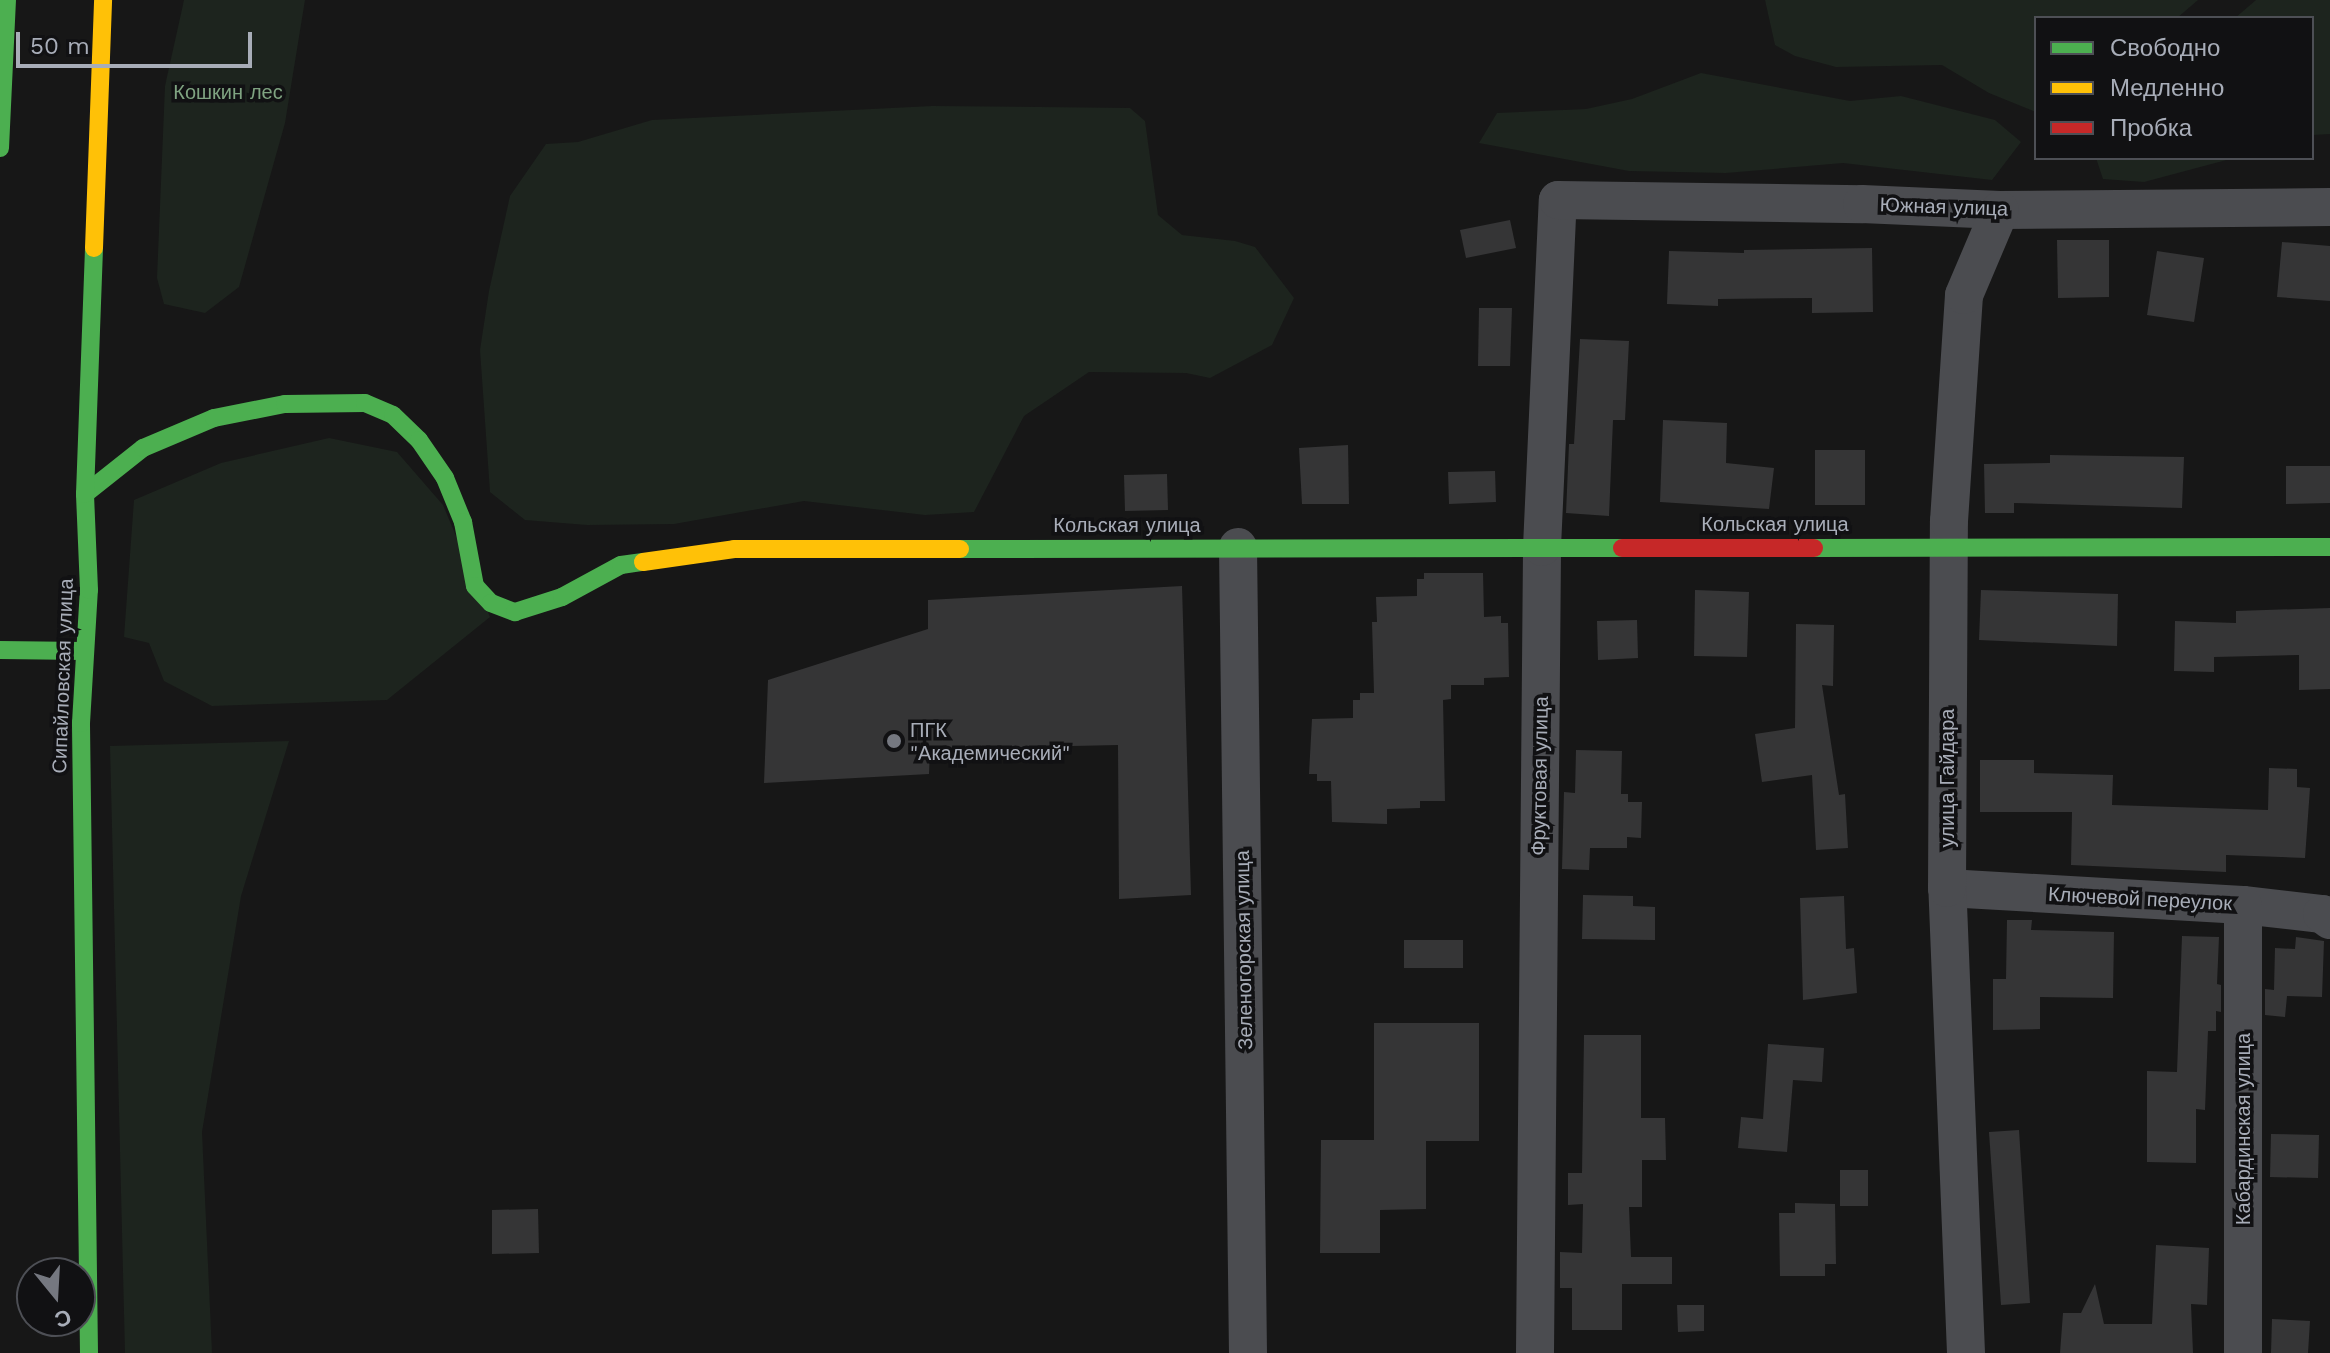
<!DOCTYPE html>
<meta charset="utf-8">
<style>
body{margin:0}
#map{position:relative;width:2330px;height:1353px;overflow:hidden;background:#171717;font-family:"Work Sans",sans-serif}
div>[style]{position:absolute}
.green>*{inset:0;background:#1d241e}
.building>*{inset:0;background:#353536}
.street>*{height:38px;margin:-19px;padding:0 19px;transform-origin:19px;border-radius:19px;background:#4b4c50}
.fast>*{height:18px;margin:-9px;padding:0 9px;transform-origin:9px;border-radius:9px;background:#4caf50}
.slow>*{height:18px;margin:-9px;padding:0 9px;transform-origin:9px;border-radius:9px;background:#ffc107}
.jam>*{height:18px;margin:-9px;padding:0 9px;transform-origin:9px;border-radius:9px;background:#c62828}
.dots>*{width:22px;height:22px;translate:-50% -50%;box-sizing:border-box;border:4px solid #111113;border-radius:50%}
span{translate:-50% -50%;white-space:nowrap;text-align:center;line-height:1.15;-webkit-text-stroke:7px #111113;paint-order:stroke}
.park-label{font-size:20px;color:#7fa381}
.street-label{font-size:20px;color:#a8adb8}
.poi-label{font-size:20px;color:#a8adb8}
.left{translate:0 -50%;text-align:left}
.legend{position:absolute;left:2034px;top:16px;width:280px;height:144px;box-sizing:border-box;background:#111113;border:2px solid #4d4f55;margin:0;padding:10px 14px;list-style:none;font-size:24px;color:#a8adb8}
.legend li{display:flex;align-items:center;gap:16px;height:40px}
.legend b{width:40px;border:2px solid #4d4f55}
.north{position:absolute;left:16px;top:1257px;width:80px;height:80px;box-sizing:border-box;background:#111113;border:2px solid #4d4f55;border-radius:50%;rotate:162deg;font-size:22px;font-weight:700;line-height:32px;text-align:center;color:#a8adb8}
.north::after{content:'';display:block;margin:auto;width:28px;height:36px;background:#757880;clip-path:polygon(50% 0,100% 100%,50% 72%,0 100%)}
.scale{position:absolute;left:16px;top:32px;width:236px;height:36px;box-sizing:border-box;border:4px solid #a8adb8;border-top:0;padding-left:10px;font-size:24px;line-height:28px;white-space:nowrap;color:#a8adb8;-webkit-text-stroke:6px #111113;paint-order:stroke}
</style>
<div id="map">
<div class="green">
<div style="clip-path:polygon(184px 0,305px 0,285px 123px,239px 287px,205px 313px,164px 304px,157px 278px,165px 86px)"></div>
<div style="clip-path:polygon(1765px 0,2198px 0,2177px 18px,2036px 18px,2036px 112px,1989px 93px,1942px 65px,1836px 67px,1795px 56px,1775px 45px)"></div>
<div style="clip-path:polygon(2256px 0,2330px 0,2330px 134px,2312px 135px,2312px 18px,2235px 18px)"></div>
<div style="clip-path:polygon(1701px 73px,1850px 101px,1901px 96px,1995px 120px,2021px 142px,1992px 180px,1843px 163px,1726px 173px,1629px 171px,1479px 143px,1497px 113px,1586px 109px,1632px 99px)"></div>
<div style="clip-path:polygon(932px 106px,1130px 108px,1145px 121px,1158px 215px,1182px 235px,1235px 241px,1255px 247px,1294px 298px,1272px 345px,1210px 378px,1186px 373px,1089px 372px,1024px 416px,974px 512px,925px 515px,804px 501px,674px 524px,587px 525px,525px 520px,490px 492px,480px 350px,489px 291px,510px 196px,546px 144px,578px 142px,652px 120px)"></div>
<div style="clip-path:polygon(2096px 158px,2234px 158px,2144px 182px,2103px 179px)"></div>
<div style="clip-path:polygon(329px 438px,397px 452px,443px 505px,490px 617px,387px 700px,212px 706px,164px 681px,149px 643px,124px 637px,134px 500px,221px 463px)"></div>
<div style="clip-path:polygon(289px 741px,241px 896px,202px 1132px,212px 1353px,125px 1353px,110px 746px)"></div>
</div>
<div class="building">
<div style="clip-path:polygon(1510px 220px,1516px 248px,1466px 258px,1460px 230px)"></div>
<div style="clip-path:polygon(2057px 240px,2109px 240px,2109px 297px,2058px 298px)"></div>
<div style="clip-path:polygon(2282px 242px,2330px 246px,2330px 301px,2277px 297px)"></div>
<div style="clip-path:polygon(1872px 248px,1873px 312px,1812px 313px,1812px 298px,1718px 299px,1718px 306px,1667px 304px,1669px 251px,1744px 253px,1744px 250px)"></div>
<div style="clip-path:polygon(2157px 251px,2204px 258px,2194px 322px,2147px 315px)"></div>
<div style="clip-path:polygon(1479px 308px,1512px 308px,1510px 366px,1478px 366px)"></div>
<div style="clip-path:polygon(1580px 339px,1629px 341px,1625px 420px,1613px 420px,1609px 516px,1566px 513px,1569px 444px,1574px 444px)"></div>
<div style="clip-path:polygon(1663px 420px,1727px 423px,1726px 463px,1774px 468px,1769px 509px,1660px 502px)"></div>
<div style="clip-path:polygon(1348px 445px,1349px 504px,1302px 504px,1299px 448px)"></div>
<div style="clip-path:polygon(1815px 450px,1865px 450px,1865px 505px,1815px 505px)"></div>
<div style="clip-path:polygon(2050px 455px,2184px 457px,2182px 508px,2014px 503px,2014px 513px,1985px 513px,1984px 464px,2050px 463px)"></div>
<div style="clip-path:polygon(2286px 466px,2330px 466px,2330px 503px,2286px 504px)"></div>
<div style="clip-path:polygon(1495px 471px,1496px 502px,1449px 504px,1448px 472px)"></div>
<div style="clip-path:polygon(1167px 474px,1168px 510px,1125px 511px,1124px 475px)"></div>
<div style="clip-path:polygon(1424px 573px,1483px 573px,1484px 617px,1501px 616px,1501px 623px,1508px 623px,1509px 677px,1484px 678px,1484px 685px,1451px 685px,1451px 699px,1443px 700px,1445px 801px,1420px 801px,1420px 808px,1387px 809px,1387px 824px,1332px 822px,1331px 781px,1317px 781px,1317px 774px,1309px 774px,1312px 719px,1353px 718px,1353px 700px,1360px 700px,1360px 693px,1374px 693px,1372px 622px,1377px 622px,1376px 597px,1417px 596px,1417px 579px,1424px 579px)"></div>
<div style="clip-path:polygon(1182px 586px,1191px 895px,1119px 899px,1118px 745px,930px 749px,929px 774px,764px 783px,768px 680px,928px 629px,928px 600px)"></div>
<div style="clip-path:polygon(1695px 590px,1749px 592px,1747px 657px,1694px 656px)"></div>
<div style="clip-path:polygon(1981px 590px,2118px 594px,2117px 646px,1979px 640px)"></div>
<div style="clip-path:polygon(2330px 608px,2330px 689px,2299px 690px,2299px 655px,2214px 657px,2214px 672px,2174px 671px,2175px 621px,2236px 623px,2236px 611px)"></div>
<div style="clip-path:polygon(1637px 620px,1638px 658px,1598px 660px,1597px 621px)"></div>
<div style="clip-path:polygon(1796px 624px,1834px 625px,1833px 686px,1822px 685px,1839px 795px,1845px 794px,1848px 848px,1816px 850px,1812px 775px,1762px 782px,1755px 734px,1795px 728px)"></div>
<div style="clip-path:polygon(1576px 750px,1622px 751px,1621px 794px,1628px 794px,1628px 802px,1642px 802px,1641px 838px,1627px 837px,1627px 848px,1590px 848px,1589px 870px,1562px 869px,1564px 792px,1575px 793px)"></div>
<div style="clip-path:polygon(1980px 760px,2034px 760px,2034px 773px,2113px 775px,2112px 805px,2268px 810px,2269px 768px,2297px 769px,2297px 787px,2310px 788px,2305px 858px,2226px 855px,2226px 872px,2071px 865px,2072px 812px,1980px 812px)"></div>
<div style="clip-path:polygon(1583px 895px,1633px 896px,1633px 906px,1655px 907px,1655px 940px,1582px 939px)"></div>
<div style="clip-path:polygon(1844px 896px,1846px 949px,1854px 948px,1857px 993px,1803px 1000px,1800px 898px)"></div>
<div style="clip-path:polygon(2007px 920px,2032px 920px,2031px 930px,2114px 932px,2113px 998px,2040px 997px,2040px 1029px,1993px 1030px,1993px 979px,2006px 979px)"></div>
<div style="clip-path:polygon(2182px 936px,2219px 937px,2217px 984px,2221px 985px,2221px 1012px,2216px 1011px,2216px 1031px,2208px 1031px,2205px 1110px,2196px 1109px,2196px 1163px,2147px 1162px,2147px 1071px,2177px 1072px)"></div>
<div style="clip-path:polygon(2296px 937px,2324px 941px,2322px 997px,2287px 996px,2285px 1017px,2265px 1015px,2265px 989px,2274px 990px,2275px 948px,2295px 949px)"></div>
<div style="clip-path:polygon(1404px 940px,1463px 940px,1463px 968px,1404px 968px)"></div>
<div style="clip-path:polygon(1374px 1023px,1479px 1023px,1479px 1141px,1426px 1141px,1426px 1209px,1380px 1210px,1380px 1253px,1320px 1253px,1321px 1140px,1374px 1140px)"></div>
<div style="clip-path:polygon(1584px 1035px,1641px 1035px,1641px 1118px,1665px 1118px,1666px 1160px,1642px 1160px,1642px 1207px,1629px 1207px,1631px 1257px,1672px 1257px,1672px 1284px,1622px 1284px,1622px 1330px,1572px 1330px,1572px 1288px,1560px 1288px,1560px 1252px,1582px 1253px,1583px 1204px,1568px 1205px,1568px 1173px,1582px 1173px)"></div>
<div style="clip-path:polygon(1768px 1044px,1824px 1048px,1822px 1082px,1793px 1080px,1787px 1152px,1738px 1148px,1741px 1117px,1763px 1119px)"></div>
<div style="clip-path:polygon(2019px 1130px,2030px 1303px,2001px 1305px,1989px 1132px)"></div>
<div style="clip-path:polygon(2271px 1134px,2319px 1135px,2318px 1178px,2270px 1177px)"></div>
<div style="clip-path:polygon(1840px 1170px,1868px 1170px,1868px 1206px,1840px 1206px)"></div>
<div style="clip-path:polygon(1795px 1203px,1835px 1204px,1836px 1264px,1825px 1264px,1825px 1276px,1780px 1276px,1779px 1213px,1795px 1213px)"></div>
<div style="clip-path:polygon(538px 1209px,539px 1253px,492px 1254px,492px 1210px)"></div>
<div style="clip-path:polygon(2156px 1245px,2209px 1248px,2207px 1305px,2191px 1304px,2193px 1353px,2060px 1353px,2063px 1313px,2081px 1313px,2095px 1284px,2104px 1324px,2152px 1324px)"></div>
<div style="clip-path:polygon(1677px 1305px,1704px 1305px,1704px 1331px,1678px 1332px)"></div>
<div style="clip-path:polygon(2272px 1319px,2310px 1321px,2308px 1353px,2271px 1353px)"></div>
</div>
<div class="street">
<div style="left:1238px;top:547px;width:806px;rotate:89.29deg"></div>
<div style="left:1947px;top:888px;width:296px;rotate:3.3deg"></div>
<div style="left:2243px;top:905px;width:80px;rotate:6.5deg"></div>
<div style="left:2322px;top:914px;width:10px;rotate:37deg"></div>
<div style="left:1535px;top:1353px;width:806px;rotate:-89.5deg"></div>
<div style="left:1542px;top:547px;width:347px;rotate:-87.4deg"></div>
<div style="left:1558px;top:200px;width:304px;rotate:0.8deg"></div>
<div style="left:1862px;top:204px;width:138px;rotate:2.5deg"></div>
<div style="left:2000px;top:210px;width:330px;rotate:-0.5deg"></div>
<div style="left:1966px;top:1353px;width:465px;rotate:-92.3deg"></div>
<div style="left:1947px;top:888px;width:367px;rotate:-89.7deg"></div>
<div style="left:1949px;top:521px;width:226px;rotate:-86.2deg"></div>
<div style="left:1964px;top:295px;width:92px;rotate:-67deg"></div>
<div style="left:2243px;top:1353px;width:448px;rotate:-90deg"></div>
</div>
<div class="fast">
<div style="left:0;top:148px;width:148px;rotate:-87.3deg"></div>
<div style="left:85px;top:494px;width:74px;rotate:-38.4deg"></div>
<div style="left:143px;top:448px;width:77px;rotate:-22.9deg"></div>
<div style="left:214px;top:418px;width:72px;rotate:-11.2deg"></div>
<div style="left:285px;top:404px;width:80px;rotate:-0.7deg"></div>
<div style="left:365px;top:403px;width:30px;rotate:23deg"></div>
<div style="left:393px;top:415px;width:36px;rotate:44deg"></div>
<div style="left:419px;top:440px;width:46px;rotate:55.6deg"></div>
<div style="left:445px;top:478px;width:48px;rotate:67.8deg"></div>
<div style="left:463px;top:522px;width:65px;rotate:79.4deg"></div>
<div style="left:475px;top:586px;width:23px;rotate:47deg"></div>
<div style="left:491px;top:603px;width:26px;rotate:21deg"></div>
<div style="left:515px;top:612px;width:49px;rotate:-17.7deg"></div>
<div style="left:562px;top:597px;width:67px;rotate:-28.5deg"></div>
<div style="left:621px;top:565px;width:22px;rotate:-8deg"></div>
<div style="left:1814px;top:548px;width:516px;rotate:-0.11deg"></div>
<div style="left:960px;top:549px;width:662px;rotate:-0.09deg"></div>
<div style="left:0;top:650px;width:83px;rotate:0.7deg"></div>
<div style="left:89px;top:1353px;width:630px;rotate:-90.73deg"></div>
<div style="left:81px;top:723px;width:133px;rotate:-86.6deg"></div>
<div style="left:89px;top:590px;width:96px;rotate:-92.4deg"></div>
<div style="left:85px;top:494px;width:246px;rotate:-87.9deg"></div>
</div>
<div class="slow">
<div style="left:94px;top:248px;width:248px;rotate:-87.9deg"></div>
<div style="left:643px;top:562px;width:92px;rotate:-8.1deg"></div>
<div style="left:734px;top:549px;width:226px"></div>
</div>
<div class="jam">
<div style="left:1622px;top:548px;width:192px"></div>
</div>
<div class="dots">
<div style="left:894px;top:741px;background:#757880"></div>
</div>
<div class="park-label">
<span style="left:228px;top:92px">Кошкин лес</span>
</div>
<div class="street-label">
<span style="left:1944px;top:207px;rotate:2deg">Южная улица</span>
<span style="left:1775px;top:524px">Кольская улица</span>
<span style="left:1127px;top:525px">Кольская улица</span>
<span style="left:63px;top:676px;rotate:-88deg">Сипайловская улица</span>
<span style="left:1540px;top:776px;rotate:-89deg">Фруктовая улица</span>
<span style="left:1947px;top:778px;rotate:-90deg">улица Гайдара</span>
<span style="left:2140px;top:899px;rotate:3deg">Ключевой переулок</span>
<span style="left:1244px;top:950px;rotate:-91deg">Зеленогорская улица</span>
<span style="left:2243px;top:1129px;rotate:-90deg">Кабардинская улица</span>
</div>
<div class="poi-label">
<span class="left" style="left:910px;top:742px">ПГК<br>"Академический"</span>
</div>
<ul class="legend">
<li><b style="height:10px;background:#4caf50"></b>Свободно</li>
<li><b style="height:10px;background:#ffc107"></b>Медленно</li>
<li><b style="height:10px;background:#c62828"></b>Пробка</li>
</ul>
<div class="north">С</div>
<div class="scale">50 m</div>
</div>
